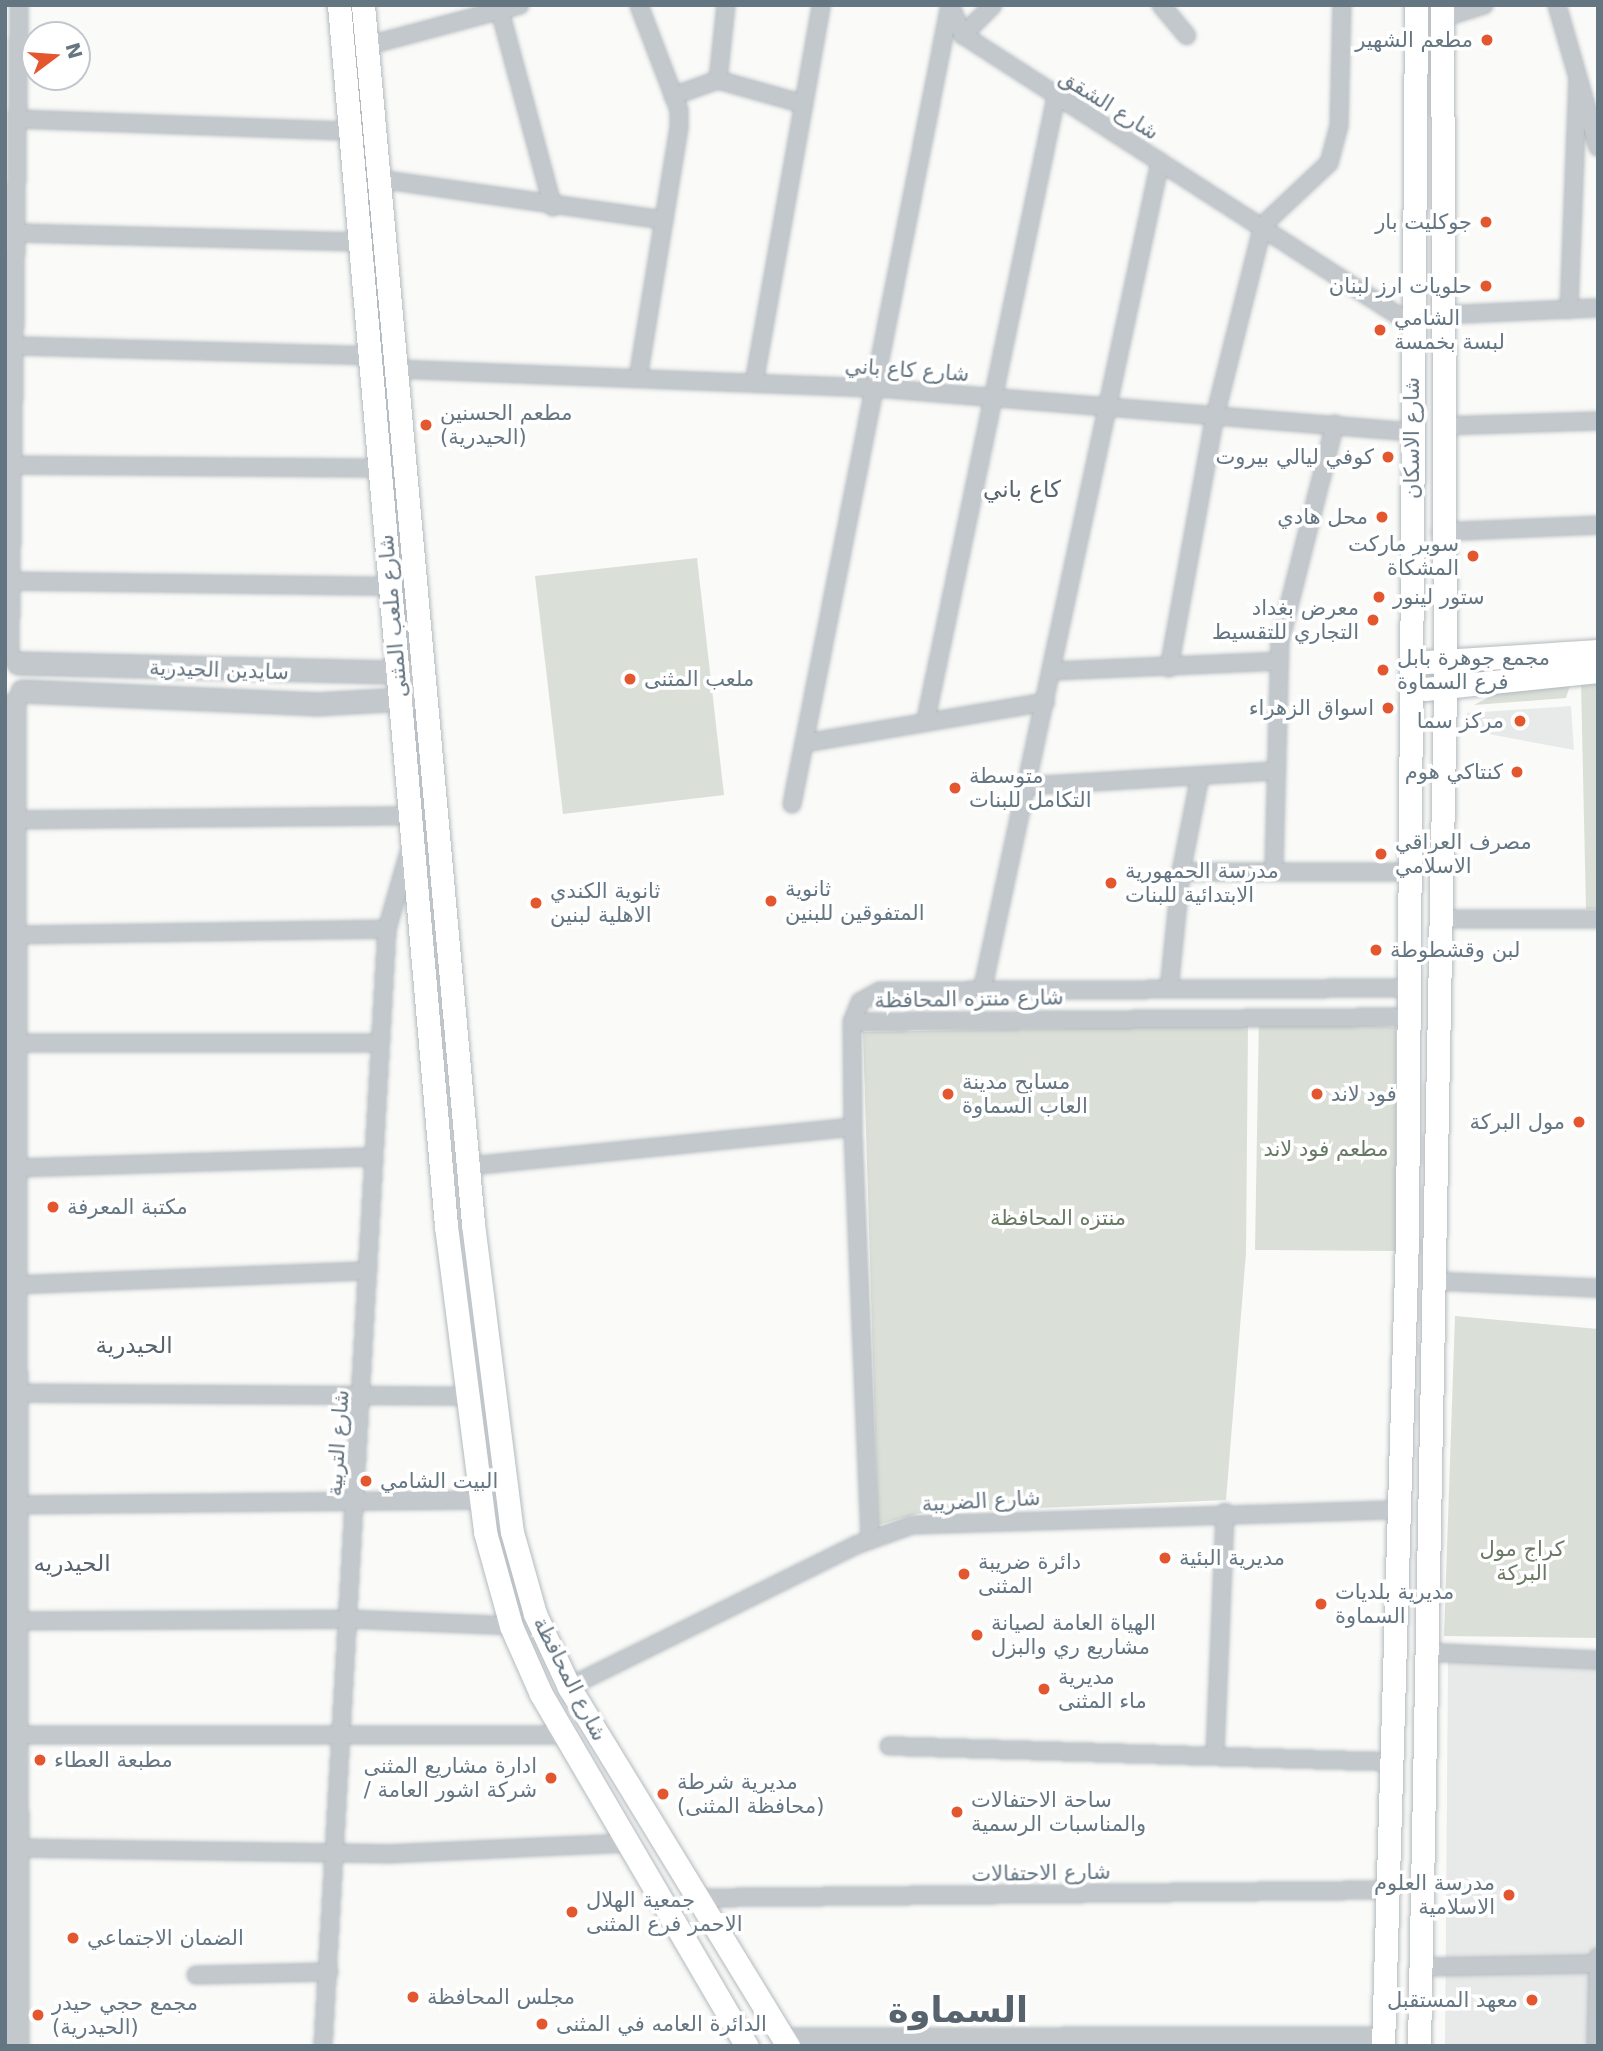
<!DOCTYPE html>
<meta charset="utf-8">
<style>
body{margin:0}
#map{position:relative;width:1603px;height:2051px;overflow:hidden;background:#fafaf8;font-family:"DejaVu Sans",Vazirmatn,sans-serif}
div>[style]{position:absolute}
.built>*{inset:0;background:#e8e9e9}
.green>*{inset:0;background:#dadfd7}
.roads{filter:drop-shadow(0 0 2px #b3babf) drop-shadow(0 0 2px #b3babf)}
.minor>*{height:16px;margin:-8px;padding:0 8px;transform-origin:8px;border-radius:8px;background:#c3c8cc}
.tertiary>*{height:21px;margin:-10.5px;padding:0 10.5px;transform-origin:10.5px;border-radius:10.5px;background:#c3c8cc}
.secondary>*{height:23px;margin:-11.5px;padding:0 11.5px;transform-origin:11.5px;border-radius:11.5px;background:#fff}
.dots>*{width:19px;height:19px;translate:-50% -50%;box-sizing:border-box;border:4px solid #fff;border-radius:50%}
span{translate:-50% -50%;white-space:nowrap;text-align:center;line-height:1.15;-webkit-text-stroke:7px #fff;paint-order:stroke}
.poi-label{font-size:21px;color:#657683}
.right{translate:-100% -50%;text-align:right}
.left{translate:0 -50%;text-align:left}
.street-label{font-size:21px;color:#657683}
.park-label{font-size:21px;color:#687a64}
.neighbourhood-label{font-size:23px;color:#57646e}
.town-label{font-size:35px;color:#57646e;font-weight:700}
.frame{position:absolute;inset:0;border:7px solid #657683;pointer-events:none}
.north{position:absolute;left:21px;top:21px;width:70px;height:70px;box-sizing:border-box;background:#fff;border:2px solid #c1c8cd;border-radius:50%;rotate:74deg;font-size:19px;font-weight:700;line-height:28px;text-align:center;color:#657683}
.north::after{content:'';display:block;margin:auto;width:24px;height:32px;background:#e4572e;clip-path:polygon(50% 0,100% 100%,50% 72%,0 100%)}
</style>
<div id="map">
<div class="built">
<div style="clip-path:polygon(1571px 706px,1574px 750px,1467px 730px,1467px 713px)"></div>
<div style="clip-path:polygon(1448px 1661px,1598px 1663px,1598px 2046px,1445px 2046px)"></div>
</div>
<div class="green">
<div style="clip-path:polygon(697px 558px,724px 795px,563px 814px,535px 576px)"></div>
<div style="clip-path:polygon(1598px 680px,1598px 909px,1586px 909px,1581px 682px)"></div>
<div style="clip-path:polygon(1571px 682px,1566px 698px,1474px 705px,1502px 690px)"></div>
<div style="clip-path:polygon(1259px 1017px,1396px 1027px,1396px 1251px,1255px 1250px)"></div>
<div style="clip-path:polygon(1248px 1025px,1246px 1253px,1226px 1500px,920px 1513px,878px 1525px,863px 1032px)"></div>
<div style="clip-path:polygon(1455px 1316px,1598px 1329px,1598px 1638px,1444px 1636px)"></div>
</div>
<div class="roads">
<div class="minor">
<div style="left:950px;top:5px;width:33px;rotate:67deg"></div>
<div style="left:963px;top:35px;width:535px;rotate:32.8deg"></div>
<div style="left:1161px;top:5px;width:40px;rotate:50deg"></div>
<div style="left:1557px;top:5px;width:148px;rotate:73.9deg"></div>
<div style="left:500px;top:11px;width:203px;rotate:74.9deg"></div>
<div style="left:1442px;top:18px;width:44px;rotate:-17.2deg"></div>
<div style="left:963px;top:35px;width:42px;rotate:-45deg"></div>
<div style="left:366px;top:46px;width:159px;rotate:-14.9deg"></div>
<div style="left:718px;top:80px;width:75px;rotate:-83.9deg"></div>
<div style="left:673px;top:96px;width:48px;rotate:-19.6deg"></div>
<div style="left:718px;top:80px;width:89px;rotate:15.6deg"></div>
<div style="left:18px;top:119px;width:332px;rotate:2.1deg"></div>
<div style="left:379px;top:179px;width:288px;rotate:8.2deg"></div>
<div style="left:18px;top:233px;width:343px;rotate:1.5deg"></div>
<div style="left:1569px;top:310px;width:232px;rotate:-87.8deg"></div>
<div style="left:1443px;top:315px;width:155px;rotate:-2.6deg"></div>
<div style="left:19px;top:346px;width:353px;rotate:1.6deg"></div>
<div style="left:397px;top:369px;width:480px;rotate:2.3deg"></div>
<div style="left:877px;top:388px;width:537px;rotate:4.7deg"></div>
<div style="left:638px;top:378px;width:253px;rotate:-80.7deg"></div>
<div style="left:679px;top:128px;width:18px;rotate:-90deg"></div>
<div style="left:679px;top:110px;width:112px;rotate:-110.9deg"></div>
<div style="left:754px;top:383px;width:384px;rotate:-79.9deg"></div>
<div style="left:1442px;top:426px;width:156px;rotate:-1.8deg"></div>
<div style="left:17px;top:465px;width:364px;rotate:0.5deg"></div>
<div style="left:1440px;top:532px;width:158px;rotate:-2.5deg"></div>
<div style="left:13px;top:581px;width:378px;rotate:0.8deg"></div>
<div style="left:10px;top:656px;width:651px;rotate:-89.21deg"></div>
<div style="left:1169px;top:668px;width:256px;rotate:-79.7deg"></div>
<div style="left:1215px;top:416px;width:197px;rotate:-75.9deg"></div>
<div style="left:1263px;top:225px;width:91px;rotate:-43.2deg"></div>
<div style="left:1329px;top:163px;width:38px;rotate:-75deg"></div>
<div style="left:1339px;top:126px;width:121px;rotate:-88.6deg"></div>
<div style="left:1053px;top:671px;width:225px;rotate:-2.5deg"></div>
<div style="left:926px;top:719px;width:635px;rotate:-78.19deg"></div>
<div style="left:805px;top:743px;width:244px;rotate:-9.7deg"></div>
<div style="left:1028px;top:786px;width:246px;rotate:-3.5deg"></div>
<div style="left:792px;top:804px;width:814px;rotate:-78.81deg"></div>
<div style="left:15px;top:820px;width:393px;rotate:-0.6deg"></div>
<div style="left:1274px;top:867px;width:226px;rotate:-88.5deg"></div>
<div style="left:1280px;top:641px;width:224px;rotate:-75.8deg"></div>
<div style="left:1181px;top:872px;width:228px"></div>
<div style="left:1442px;top:919px;width:156px"></div>
<div style="left:14px;top:935px;width:373px;rotate:-0.9deg"></div>
<div style="left:1169px;top:989px;width:118px;rotate:-84.1deg"></div>
<div style="left:1181px;top:872px;width:98px;rotate:-78.8deg"></div>
<div style="left:982px;top:991px;width:848px;rotate:-77.88deg"></div>
<div style="left:852px;top:1022px;width:557px;rotate:-0.51deg"></div>
<div style="left:16px;top:1043px;width:364px"></div>
<div style="left:470px;top:1166px;width:385px;rotate:-5.8deg"></div>
<div style="left:16px;top:1168px;width:358px;rotate:-1.8deg"></div>
<div style="left:1435px;top:1281px;width:163px;rotate:2.5deg"></div>
<div style="left:14px;top:1285px;width:354px;rotate:-2.3deg"></div>
<div style="left:14px;top:1393px;width:449px;rotate:0.4deg"></div>
<div style="left:16px;top:1505px;width:463px;rotate:-0.6deg"></div>
<div style="left:870px;top:1538px;width:411px;rotate:-92.4deg"></div>
<div style="left:853px;top:1127px;width:105px;rotate:-90.5deg"></div>
<div style="left:852px;top:1022px;width:22px;rotate:-68deg"></div>
<div style="left:860px;top:1002px;width:23px;rotate:-29deg"></div>
<div style="left:880px;top:991px;width:529px;rotate:-0.32deg"></div>
<div style="left:16px;top:1621px;width:331px;rotate:-0.3deg"></div>
<div style="left:347px;top:1619px;width:164px;rotate:2.4deg"></div>
<div style="left:1424px;top:1652px;width:174px;rotate:2.6deg"></div>
<div style="left:569px;top:1687px;width:320px;rotate:-26.3deg"></div>
<div style="left:856px;top:1545px;width:59px;rotate:-19.7deg"></div>
<div style="left:912px;top:1525px;width:486px;rotate:-1.8deg"></div>
<div style="left:15px;top:1735px;width:548px"></div>
<div style="left:889px;top:1746px;width:503px;rotate:1.82deg"></div>
<div style="left:1215px;top:1754px;width:242px;rotate:-87.6deg"></div>
<div style="left:15px;top:1848px;width:371px;rotate:0.9deg"></div>
<div style="left:386px;top:1854px;width:238px;rotate:-2.6deg"></div>
<div style="left:694px;top:1898px;width:694px;rotate:-0.66deg"></div>
<div style="left:1422px;top:1967px;width:175px;rotate:-1deg"></div>
<div style="left:196px;top:1975px;width:133px;rotate:-1.3deg"></div>
<div style="left:783px;top:2037px;width:601px;rotate:-0.1deg"></div>
<div style="left:323px;top:2046px;width:1119px;rotate:-86.72deg"></div>
<div style="left:387px;top:929px;width:83px;rotate:-74deg"></div>
<div style="left:1596px;top:2046px;width:89px;rotate:-88.7deg"></div>
</div>
<div class="tertiary">
<div style="left:18px;top:663px;width:403px;rotate:1.4deg"></div>
<div style="left:22px;top:691px;width:293px;rotate:2.5deg"></div>
<div style="left:315px;top:704px;width:107px;rotate:-3.2deg"></div>
<div style="left:14px;top:703px;width:1343px;rotate:89.87deg"></div>
</div>
<div class="secondary">
<div style="left:339px;top:5px;width:1226px;rotate:84.99deg"></div>
<div style="left:446px;top:1226px;width:308px;rotate:82.7deg"></div>
<div style="left:485px;top:1532px;width:98px;rotate:74.5deg"></div>
<div style="left:511px;top:1626px;width:74px;rotate:66.2deg"></div>
<div style="left:541px;top:1694px;width:408px;rotate:59.7deg"></div>
<div style="left:363px;top:5px;width:1224px;rotate:84.84deg"></div>
<div style="left:473px;top:1224px;width:310px;rotate:82.8deg"></div>
<div style="left:512px;top:1532px;width:85px;rotate:74.3deg"></div>
<div style="left:535px;top:1614px;width:81px;rotate:65deg"></div>
<div style="left:569px;top:1687px;width:421px;rotate:58.6deg"></div>
<div style="left:1411px;top:663px;width:187px;rotate:-3.7deg"></div>
<div style="left:1425px;top:689px;width:174px;rotate:-5.9deg"></div>
<div style="left:1383px;top:2046px;width:810px;rotate:-88.3deg"></div>
<div style="left:1407px;top:1236px;width:1231px;rotate:-89.58deg"></div>
<div style="left:1419px;top:2046px;width:1359px;rotate:-88.9deg"></div>
<div style="left:1445px;top:687px;width:682px;rotate:-90.25deg"></div>
</div>
</div>
<div class="dots">
<div style="left:1487px;top:40px;background:#e4572e"></div>
<div style="left:1486px;top:222px;background:#e4572e"></div>
<div style="left:1486px;top:286px;background:#e4572e"></div>
<div style="left:1380px;top:330px;background:#e4572e"></div>
<div style="left:426px;top:425px;background:#e4572e"></div>
<div style="left:1388px;top:457px;background:#e4572e"></div>
<div style="left:1382px;top:517px;background:#e4572e"></div>
<div style="left:1473px;top:556px;background:#e4572e"></div>
<div style="left:1379px;top:597px;background:#e4572e"></div>
<div style="left:1373px;top:620px;background:#e4572e"></div>
<div style="left:1383px;top:670px;background:#e4572e"></div>
<div style="left:630px;top:679px;background:#e4572e"></div>
<div style="left:1388px;top:708px;background:#e4572e"></div>
<div style="left:1520px;top:721px;background:#e4572e"></div>
<div style="left:1517px;top:772px;background:#e4572e"></div>
<div style="left:955px;top:788px;background:#e4572e"></div>
<div style="left:1381px;top:854px;background:#e4572e"></div>
<div style="left:1111px;top:883px;background:#e4572e"></div>
<div style="left:771px;top:901px;background:#e4572e"></div>
<div style="left:536px;top:903px;background:#e4572e"></div>
<div style="left:1376px;top:950px;background:#e4572e"></div>
<div style="left:948px;top:1094px;background:#e4572e"></div>
<div style="left:1317px;top:1094px;background:#e4572e"></div>
<div style="left:1579px;top:1122px;background:#e4572e"></div>
<div style="left:53px;top:1207px;background:#e4572e"></div>
<div style="left:366px;top:1481px;background:#e4572e"></div>
<div style="left:1165px;top:1558px;background:#e4572e"></div>
<div style="left:964px;top:1574px;background:#e4572e"></div>
<div style="left:1321px;top:1604px;background:#e4572e"></div>
<div style="left:977px;top:1635px;background:#e4572e"></div>
<div style="left:1044px;top:1689px;background:#e4572e"></div>
<div style="left:40px;top:1760px;background:#e4572e"></div>
<div style="left:551px;top:1778px;background:#e4572e"></div>
<div style="left:663px;top:1794px;background:#e4572e"></div>
<div style="left:957px;top:1812px;background:#e4572e"></div>
<div style="left:1509px;top:1895px;background:#e4572e"></div>
<div style="left:572px;top:1912px;background:#e4572e"></div>
<div style="left:73px;top:1938px;background:#e4572e"></div>
<div style="left:413px;top:1997px;background:#e4572e"></div>
<div style="left:1532px;top:2000px;background:#e4572e"></div>
<div style="left:38px;top:2015px;background:#e4572e"></div>
<div style="left:542px;top:2024px;background:#e4572e"></div>
</div>
<div class="poi-label">
<span class="right" style="left:1473px;top:40px">مطعم الشهير</span>
<span class="right" style="left:1472px;top:222px">جوكليت بار</span>
<span class="right" style="left:1472px;top:286px">حلويات ارز لبنان</span>
<span class="left" style="left:1394px;top:330px">الشامي<br>لبسة بخمسة</span>
<span class="left" style="left:440px;top:425px">مطعم الحسنين<br>(الحيدرية)</span>
<span class="right" style="left:1374px;top:457px">كوفي ليالي بيروت</span>
<span class="right" style="left:1368px;top:517px">محل هادي</span>
<span class="right" style="left:1459px;top:556px">سوبر ماركت<br>المشكاة</span>
<span class="left" style="left:1393px;top:597px">ستور لينور</span>
<span class="right" style="left:1359px;top:620px">معرض بغداد<br>التجاري للتقسيط</span>
<span class="left" style="left:1397px;top:670px">مجمع جوهرة بابل<br>فرع السماوة</span>
<span class="left" style="left:644px;top:679px">ملعب المثنى</span>
<span class="right" style="left:1374px;top:708px">اسواق الزهراء</span>
<span class="right" style="left:1504px;top:721px">مركز سما</span>
<span class="right" style="left:1503px;top:772px">كنتاكي هوم</span>
<span class="left" style="left:969px;top:788px">متوسطة<br>التكامل للبنات</span>
<span class="left" style="left:1395px;top:854px">مصرف العراقي<br>الاسلامي</span>
<span class="left" style="left:1125px;top:883px">مدرسة الحمهورية<br>الابتدائية للبنات</span>
<span class="left" style="left:785px;top:901px">ثانوية<br>المتفوقين للبنين</span>
<span class="left" style="left:550px;top:903px">ثانوية الكندي<br>الاهلية لبنين</span>
<span class="left" style="left:1390px;top:950px">لبن وقشطوطة</span>
<span class="left" style="left:962px;top:1094px">مسابح مدينة<br>العاب السماوة</span>
<span class="left" style="left:1331px;top:1094px">فود لاند</span>
<span class="right" style="left:1565px;top:1122px">مول البركة</span>
<span class="left" style="left:67px;top:1207px">مكتبة المعرفة</span>
<span class="left" style="left:380px;top:1481px">البيت الشامي</span>
<span class="left" style="left:1179px;top:1558px">مديرية البئية</span>
<span class="left" style="left:978px;top:1574px">دائرة ضريبة<br>المثنى</span>
<span class="left" style="left:1335px;top:1604px">مديرية بلديات<br>السماوة</span>
<span class="left" style="left:991px;top:1635px">الهياة العامة لصيانة<br>مشاريع ري والبزل</span>
<span class="left" style="left:1058px;top:1689px">مديرية<br>ماء المثنى</span>
<span class="left" style="left:54px;top:1760px">مطبعة العطاء</span>
<span class="right" style="left:537px;top:1778px">ادارة مشاريع المثنى<br>/ شركة اشور العامة</span>
<span class="left" style="left:677px;top:1794px">مديرية شرطة<br>(محافظة المثنى)</span>
<span class="left" style="left:971px;top:1812px">ساحة الاحتفالات<br>والمناسبات الرسمية</span>
<span class="right" style="left:1495px;top:1895px">مدرسة العلوم<br>الاسلامية</span>
<span class="left" style="left:586px;top:1912px">جمعية الهلال<br>الاحمر فرع المثنى</span>
<span class="left" style="left:87px;top:1938px">الضمان الاجتماعي</span>
<span class="left" style="left:427px;top:1997px">مجلس المحافظة</span>
<span class="right" style="left:1518px;top:2000px">معهد المستقبل</span>
<span class="left" style="left:52px;top:2015px">مجمع حجي حيدر<br>(الحيدرية)</span>
<span class="left" style="left:556px;top:2024px">الدائرة العامه في المثنى</span>
</div>
<div class="street-label">
<span style="left:1109px;top:105px;rotate:32deg">شارع الشقق</span>
<span style="left:907px;top:370px;rotate:4deg">شارع كاع باني</span>
<span style="left:1412px;top:438px;rotate:-90deg">شارع الاسكان</span>
<span style="left:393px;top:616px;rotate:-95deg">شارع ملعب المثنى</span>
<span style="left:219px;top:670px;rotate:2deg">سايدين الحيدرية</span>
<span style="left:969px;top:999px;rotate:-1deg">شارع منتزه المحافظة</span>
<span style="left:338px;top:1443px;rotate:-86deg">شارع التربية</span>
<span style="left:981px;top:1501px;rotate:-3deg">شارع الضريبة</span>
<span style="left:570px;top:1679px;rotate:63deg">شارع المحافظة</span>
<span style="left:1041px;top:1873px;rotate:-1deg">شارع الاحتفالات</span>
</div>
<div class="park-label">
<span style="left:1326px;top:1149px">مطعم فود لاند</span>
<span style="left:1058px;top:1218px">منتزه المحافظة</span>
<span style="left:1522px;top:1561px">كراج مول<br>البركة</span>
</div>
<div class="neighbourhood-label">
<span style="left:1022px;top:489px">كاع باني</span>
<span style="left:134px;top:1345px">الحيدرية</span>
<span style="left:72px;top:1563px">الحيدريه</span>
</div>
<div class="town-label">
<span style="left:958px;top:2010px">السماوة</span>
</div>
<div class="frame"></div>
<div class="north">N</div>
</div>
